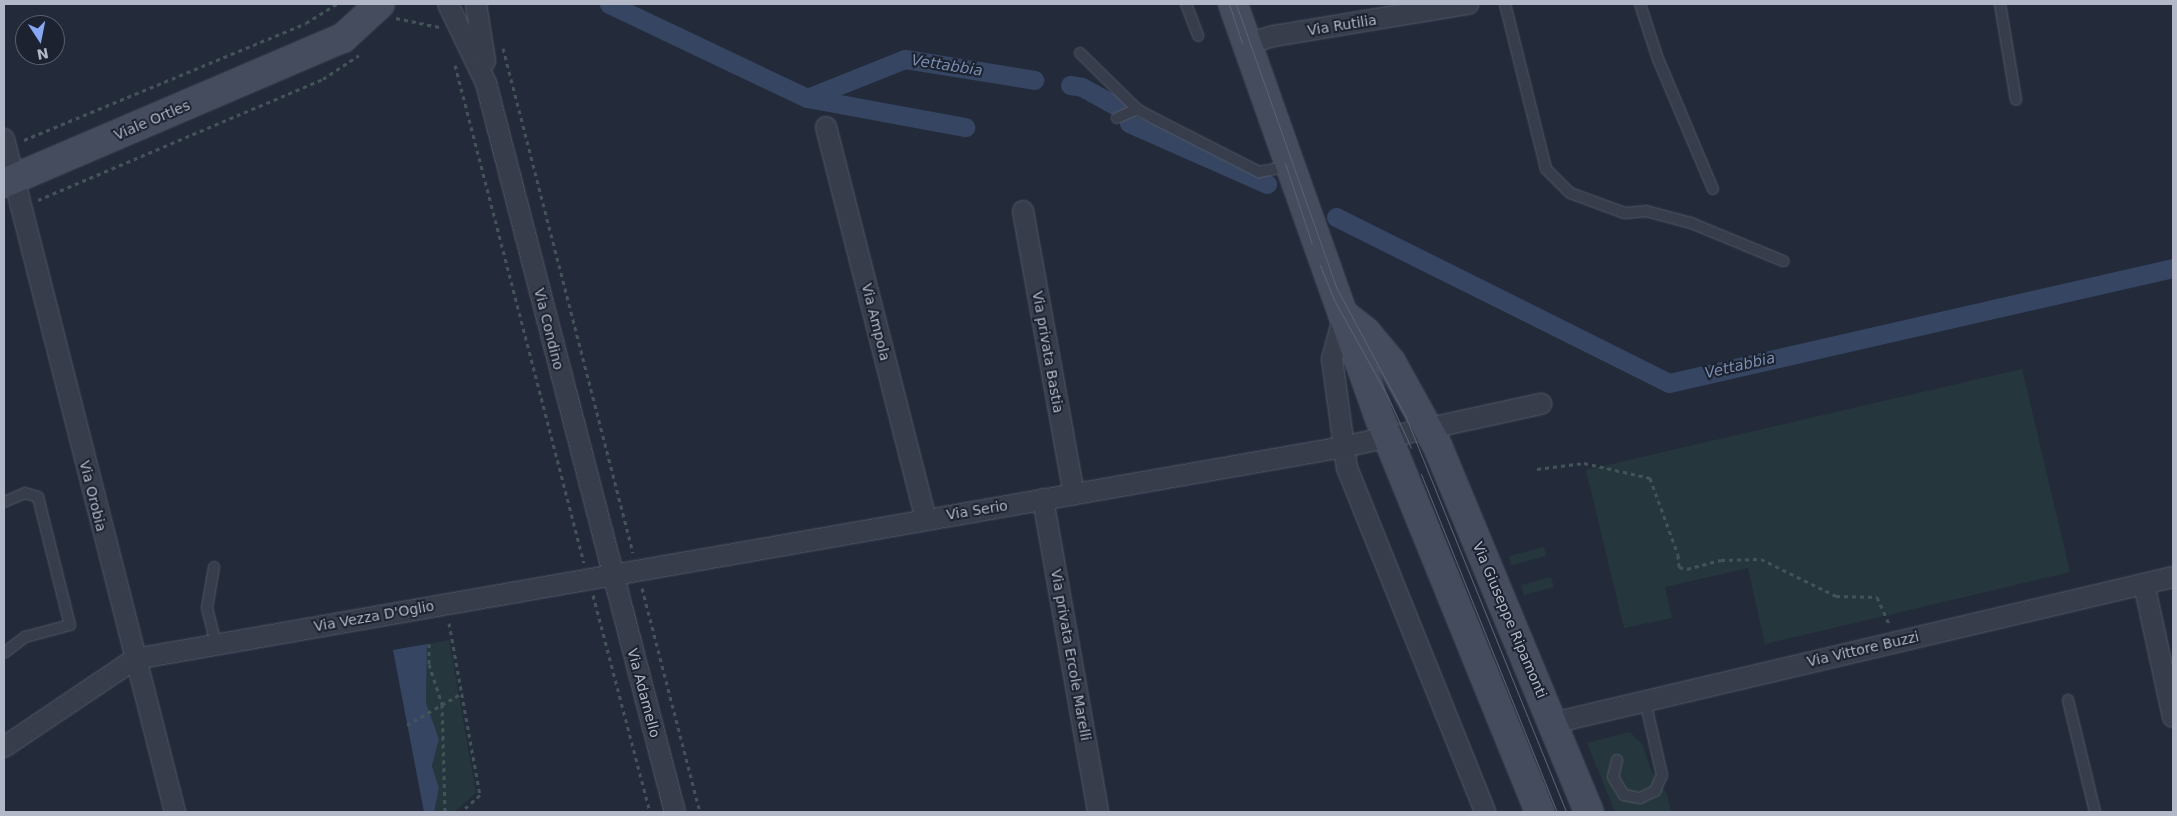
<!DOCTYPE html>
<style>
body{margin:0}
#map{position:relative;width:2177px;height:816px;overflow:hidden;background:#232b3b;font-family:"DejaVu Sans",sans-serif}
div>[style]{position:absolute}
.green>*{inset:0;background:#25373c}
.water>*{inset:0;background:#364562}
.canal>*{height:19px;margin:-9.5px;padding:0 9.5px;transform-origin:9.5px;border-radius:9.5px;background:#364562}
.path>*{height:3px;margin-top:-1.5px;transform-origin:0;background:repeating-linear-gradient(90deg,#435459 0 4px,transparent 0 8px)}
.roads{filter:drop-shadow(0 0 1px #525866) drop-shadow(0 0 1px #525866)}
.lane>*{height:10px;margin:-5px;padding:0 5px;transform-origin:5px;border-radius:5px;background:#373d4b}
.street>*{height:20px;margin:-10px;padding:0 10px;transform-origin:10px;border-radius:10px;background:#373d4b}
.secondary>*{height:28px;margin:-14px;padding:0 14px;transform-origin:14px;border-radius:14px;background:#454c5e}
.tram>*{height:1px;margin:-0.5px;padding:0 0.5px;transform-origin:0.5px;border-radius:0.5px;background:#596172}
span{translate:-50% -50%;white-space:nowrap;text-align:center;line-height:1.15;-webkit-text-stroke:4px #1c2230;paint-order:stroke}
.street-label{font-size:14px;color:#b2b8c7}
.water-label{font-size:15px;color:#7a8caf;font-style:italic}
.frame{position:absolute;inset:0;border:5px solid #b2b8c7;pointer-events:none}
.north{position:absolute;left:15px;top:15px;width:50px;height:50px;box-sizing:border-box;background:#1c2230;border:1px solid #585e6c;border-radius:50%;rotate:169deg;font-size:14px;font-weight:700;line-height:20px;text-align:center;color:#b2b8c7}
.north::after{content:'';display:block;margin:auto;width:18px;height:22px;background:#88a8f6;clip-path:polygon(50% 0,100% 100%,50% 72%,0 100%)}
</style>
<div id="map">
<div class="green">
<div style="clip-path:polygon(2022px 369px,2070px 572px,1765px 644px,1748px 568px,1665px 587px,1672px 618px,1624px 628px,1586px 470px)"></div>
<div style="clip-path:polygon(1544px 547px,1546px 556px,1511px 565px,1509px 556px)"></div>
<div style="clip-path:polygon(1551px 577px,1554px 587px,1524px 595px,1521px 585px)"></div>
<div style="clip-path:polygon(449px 640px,476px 793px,454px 812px,434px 812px,439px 788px,432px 766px,439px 739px,426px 703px,427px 644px)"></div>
<div style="clip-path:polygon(1630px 732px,1642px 744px,1651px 770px,1667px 794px,1671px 812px,1615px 812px,1587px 743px)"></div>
</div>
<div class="water">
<div style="clip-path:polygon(427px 644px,426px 703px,439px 739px,432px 766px,439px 788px,434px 812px,424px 812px,393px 650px)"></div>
</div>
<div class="canal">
<div style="left:609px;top:4px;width:219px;rotate:25.4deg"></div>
<div style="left:807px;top:98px;width:105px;rotate:-21.7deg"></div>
<div style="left:905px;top:59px;width:131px;rotate:9.2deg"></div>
<div style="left:1070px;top:85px;width:12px;rotate:9deg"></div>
<div style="left:1082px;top:87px;width:39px;rotate:29deg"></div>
<div style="left:807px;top:98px;width:161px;rotate:10.4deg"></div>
<div style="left:1129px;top:123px;width:151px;rotate:23.8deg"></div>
<div style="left:1336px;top:217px;width:372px;rotate:26.5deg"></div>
<div style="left:1669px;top:383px;width:517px;rotate:-12.85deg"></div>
</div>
<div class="path">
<div style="left:396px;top:18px;width:44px;rotate:11.8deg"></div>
<div style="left:503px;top:48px;width:521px;rotate:75.56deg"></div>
<div style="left:455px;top:65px;width:514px;rotate:75.48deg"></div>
<div style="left:24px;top:140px;width:305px;rotate:-22.5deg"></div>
<div style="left:306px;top:23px;width:36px;rotate:-32deg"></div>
<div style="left:38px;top:200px;width:310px;rotate:-23deg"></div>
<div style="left:323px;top:79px;width:43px;rotate:-33.7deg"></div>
<div style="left:1537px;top:469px;width:47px;rotate:-7.3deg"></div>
<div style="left:1584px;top:463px;width:68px;rotate:12.8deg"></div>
<div style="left:1650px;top:478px;width:82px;rotate:70deg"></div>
<div style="left:1678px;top:555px;width:12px;rotate:85deg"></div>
<div style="left:1679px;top:567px;width:8px;rotate:14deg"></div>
<div style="left:1687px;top:569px;width:35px;rotate:-15deg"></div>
<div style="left:1721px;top:560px;width:40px;rotate:-1.4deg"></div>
<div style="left:1761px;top:559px;width:84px;rotate:26.3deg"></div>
<div style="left:1836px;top:596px;width:41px;rotate:1.4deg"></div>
<div style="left:1877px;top:597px;width:32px;rotate:66deg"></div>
<div style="left:642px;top:588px;width:231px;rotate:75.5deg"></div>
<div style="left:593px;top:595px;width:224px;rotate:75.3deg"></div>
<div style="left:449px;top:623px;width:175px;rotate:79.8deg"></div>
<div style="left:480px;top:795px;width:25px;rotate:138deg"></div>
<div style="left:429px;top:644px;width:20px;rotate:90deg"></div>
<div style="left:429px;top:664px;width:42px;rotate:72deg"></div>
<div style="left:442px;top:704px;width:108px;rotate:88.4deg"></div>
<div style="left:407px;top:725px;width:64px;rotate:-30.2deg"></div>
</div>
<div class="roads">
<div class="lane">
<div style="left:1186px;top:4px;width:34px;rotate:69deg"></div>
<div style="left:1505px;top:4px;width:170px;rotate:76deg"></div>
<div style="left:1546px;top:169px;width:34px;rotate:45deg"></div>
<div style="left:1570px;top:193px;width:59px;rotate:20deg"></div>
<div style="left:1625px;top:213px;width:21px;rotate:-5deg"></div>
<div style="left:1646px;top:211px;width:47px;rotate:14.9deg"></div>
<div style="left:1691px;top:223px;width:100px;rotate:22.4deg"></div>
<div style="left:1640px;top:4px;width:58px;rotate:71.9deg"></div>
<div style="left:1658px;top:59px;width:141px;rotate:67.1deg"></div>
<div style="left:2000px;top:4px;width:97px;rotate:80.5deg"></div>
<div style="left:1080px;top:53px;width:80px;rotate:44.5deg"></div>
<div style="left:1137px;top:109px;width:23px;rotate:29deg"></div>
<div style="left:1157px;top:120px;width:114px;rotate:27deg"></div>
<div style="left:1259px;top:172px;width:31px;rotate:-11deg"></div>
<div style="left:1117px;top:118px;width:22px;rotate:-24deg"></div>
<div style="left:4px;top:502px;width:23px;rotate:-23deg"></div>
<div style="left:25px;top:493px;width:14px;rotate:17deg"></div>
<div style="left:38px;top:497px;width:132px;rotate:76deg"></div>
<div style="left:70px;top:625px;width:47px;rotate:165.1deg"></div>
<div style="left:25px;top:637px;width:26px;rotate:143deg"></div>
<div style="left:214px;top:567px;width:42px;rotate:99.7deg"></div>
<div style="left:207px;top:608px;width:37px;rotate:76deg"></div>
<div style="left:2068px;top:700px;width:115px;rotate:76.4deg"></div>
<div style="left:1617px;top:760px;width:17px;rotate:103deg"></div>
<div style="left:1613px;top:777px;width:21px;rotate:59deg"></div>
<div style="left:1624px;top:795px;width:16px;rotate:11deg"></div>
<div style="left:1640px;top:798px;width:17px;rotate:-25deg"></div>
<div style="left:1655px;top:791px;width:17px;rotate:-66deg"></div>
<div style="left:1662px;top:775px;width:76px;rotate:-102.9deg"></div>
</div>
<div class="street">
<div style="left:448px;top:4px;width:88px;rotate:64.3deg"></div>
<div style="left:486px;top:83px;width:753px;rotate:75.47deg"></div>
<div style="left:476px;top:4px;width:58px;rotate:81deg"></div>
<div style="left:1247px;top:44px;width:28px;rotate:-17deg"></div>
<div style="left:1274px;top:36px;width:197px;rotate:-9.4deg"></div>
<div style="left:826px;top:127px;width:404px;rotate:75.7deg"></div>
<div style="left:4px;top:139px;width:694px;rotate:75.74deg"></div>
<div style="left:1023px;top:211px;width:288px;rotate:79.8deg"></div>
<div style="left:1344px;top:315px;width:46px;rotate:105.3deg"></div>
<div style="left:1332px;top:359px;width:110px;rotate:82.2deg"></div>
<div style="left:1347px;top:468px;width:371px;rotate:68.1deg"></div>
<div style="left:1043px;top:499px;width:318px;rotate:80deg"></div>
<div style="left:2144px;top:584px;width:136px;rotate:77.7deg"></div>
<div style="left:1553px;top:723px;width:637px;rotate:-13.25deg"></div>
<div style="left:4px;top:747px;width:158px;rotate:-33.9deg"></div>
<div style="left:135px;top:659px;width:1226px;rotate:-9.95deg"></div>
<div style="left:1343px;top:447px;width:203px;rotate:-12.3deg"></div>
</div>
<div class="secondary">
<div style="left:1233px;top:4px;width:442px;rotate:70.5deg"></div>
<div style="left:1381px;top:421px;width:422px;rotate:67.9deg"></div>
<div style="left:4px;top:183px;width:369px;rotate:-23.2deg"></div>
<div style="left:343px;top:38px;width:50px;rotate:-42.6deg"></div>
<div style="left:1347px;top:317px;width:24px;rotate:38deg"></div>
<div style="left:1366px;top:332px;width:39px;rotate:50deg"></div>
<div style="left:1391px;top:362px;width:95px;rotate:61deg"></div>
<div style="left:1437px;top:445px;width:397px;rotate:67.5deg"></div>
</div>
</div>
<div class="tram">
<div style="left:1229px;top:4px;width:41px;rotate:71.6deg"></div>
<div style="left:1236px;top:4px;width:300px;rotate:70.5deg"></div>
<div style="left:1336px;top:287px;width:145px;rotate:61.7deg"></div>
<div style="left:1405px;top:415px;width:428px;rotate:67.9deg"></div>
<div style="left:1285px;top:163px;width:85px;rotate:71.6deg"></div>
<div style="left:1320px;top:265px;width:35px;rotate:68deg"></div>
<div style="left:1333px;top:298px;width:111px;rotate:60.9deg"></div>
<div style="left:1387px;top:395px;width:58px;rotate:65.6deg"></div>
<div style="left:1421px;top:474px;width:364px;rotate:68.1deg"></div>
</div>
<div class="street-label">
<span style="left:1342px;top:25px;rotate:-9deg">Via Rutilia</span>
<span style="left:152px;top:120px;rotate:-23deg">Viale Ortles</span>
<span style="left:876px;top:322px;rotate:76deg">Via Ampola</span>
<span style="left:549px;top:329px;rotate:76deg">Via Condino</span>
<span style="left:1048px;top:352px;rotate:80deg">Via privata Bastia</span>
<span style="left:93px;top:496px;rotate:76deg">Via Orobia</span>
<span style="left:977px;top:510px;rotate:-9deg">Via Serio</span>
<span style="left:374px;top:616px;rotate:-10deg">Via Vezza D'Oglio</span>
<span style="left:1510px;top:620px;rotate:67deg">Via Giuseppe Ripamonti</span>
<span style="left:1863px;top:649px;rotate:-13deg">Via Vittore Buzzi</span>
<span style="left:1071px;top:655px;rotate:80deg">Via privata Ercole Marelli</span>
<span style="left:644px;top:693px;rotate:75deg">Via Adamello</span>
</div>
<div class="water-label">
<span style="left:947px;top:66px;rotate:9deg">Vettabbia</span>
<span style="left:1740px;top:366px;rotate:-13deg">Vettabbia</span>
</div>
<div class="frame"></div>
<div class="north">N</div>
</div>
